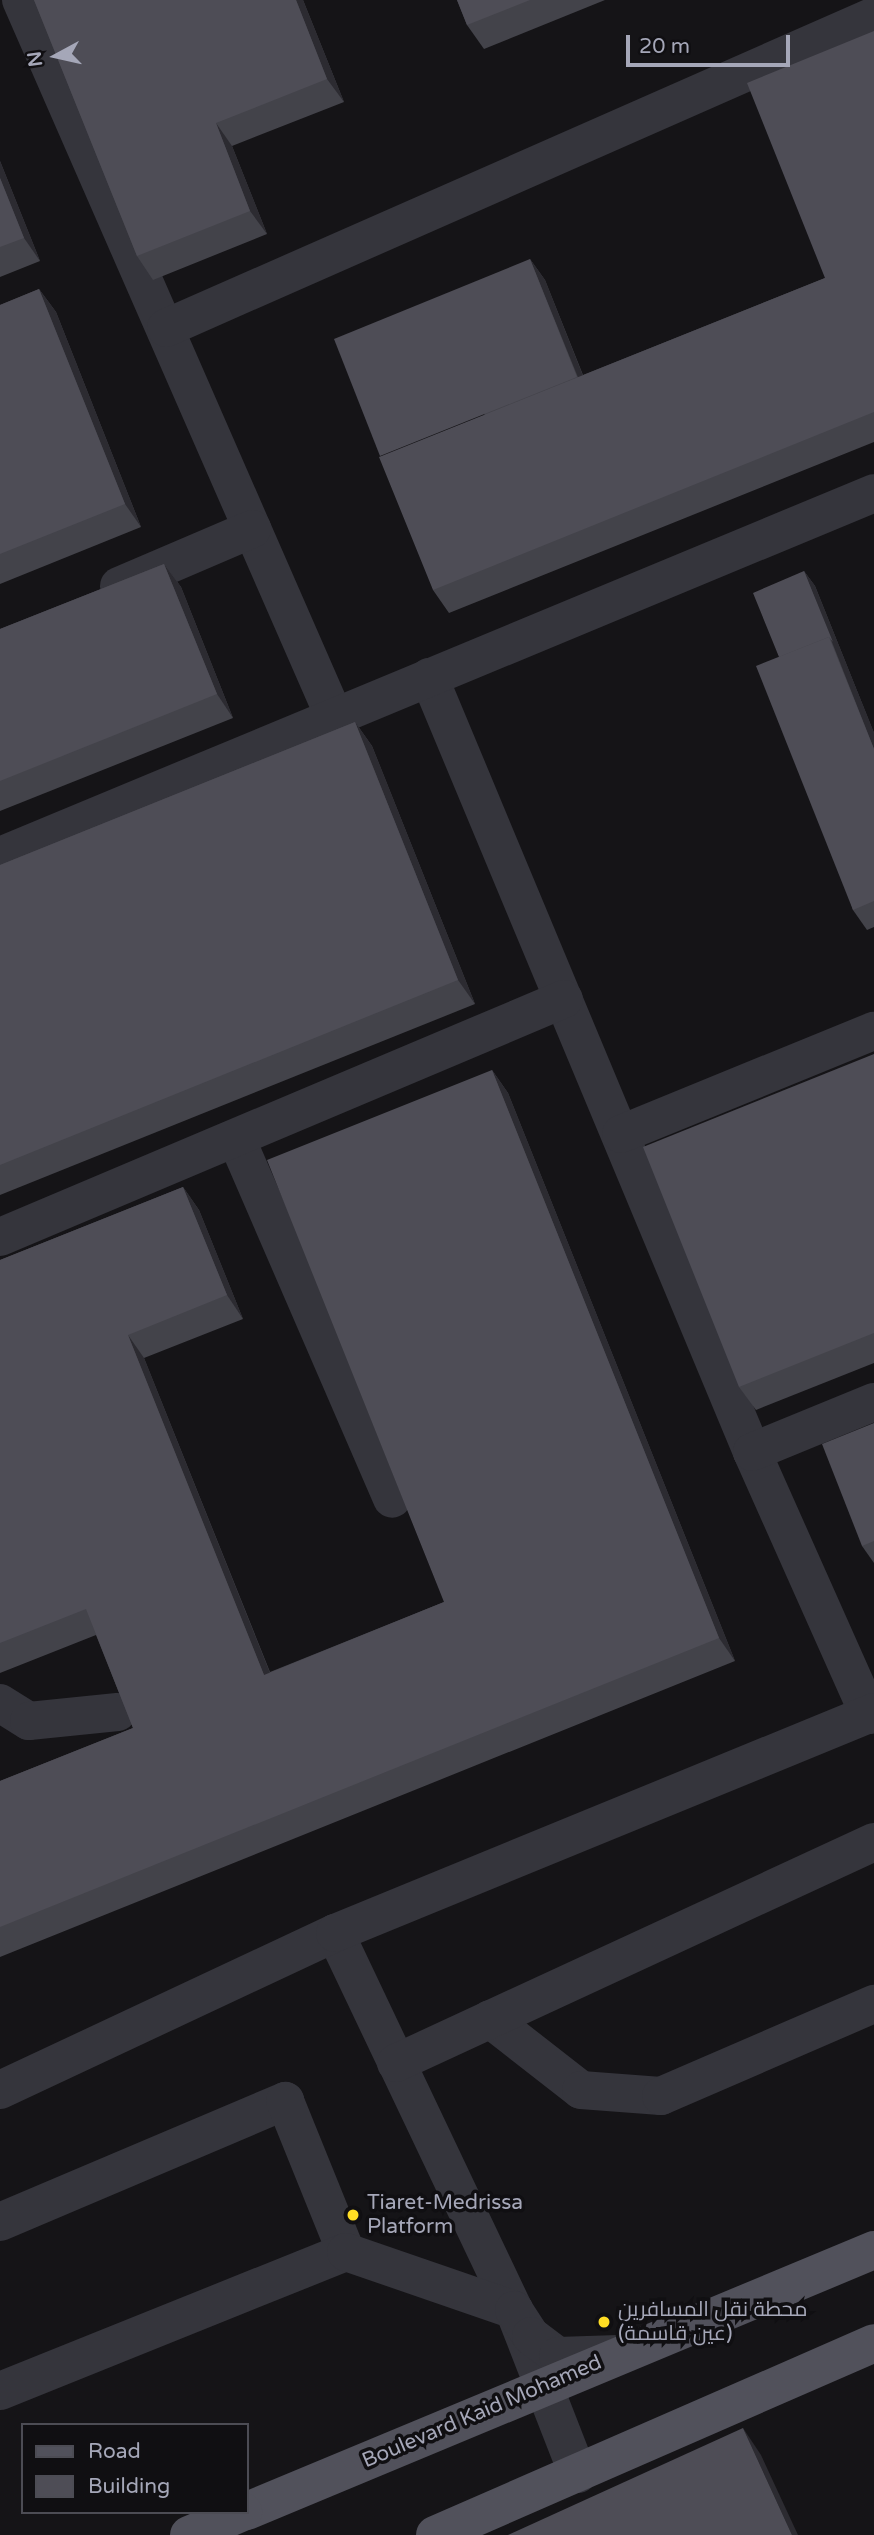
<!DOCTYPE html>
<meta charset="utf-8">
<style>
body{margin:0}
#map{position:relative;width:874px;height:2535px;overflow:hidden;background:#151417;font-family:"Varela Round",Cairo,sans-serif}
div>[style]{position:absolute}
.minor>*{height:38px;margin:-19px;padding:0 19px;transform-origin:19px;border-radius:19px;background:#35353c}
.major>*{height:38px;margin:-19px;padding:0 19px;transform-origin:19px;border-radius:19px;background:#51515b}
.wall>*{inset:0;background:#43434a}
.shaded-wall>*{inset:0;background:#2c2b31}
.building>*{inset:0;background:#4e4d56}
.dots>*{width:19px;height:19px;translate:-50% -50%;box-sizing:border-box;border:4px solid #100f12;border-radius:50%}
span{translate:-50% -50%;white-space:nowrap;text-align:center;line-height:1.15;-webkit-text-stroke:7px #100f12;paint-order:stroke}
.poi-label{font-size:21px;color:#a5a7b8}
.left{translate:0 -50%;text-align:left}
.street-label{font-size:21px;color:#a5a7b8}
.legend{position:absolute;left:21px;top:2423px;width:228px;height:91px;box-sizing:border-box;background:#100f12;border:2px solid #4c4c54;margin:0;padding:9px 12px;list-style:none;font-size:21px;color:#a5a7b8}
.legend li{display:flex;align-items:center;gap:14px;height:35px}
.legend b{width:35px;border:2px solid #4c4c54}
.north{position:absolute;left:21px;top:21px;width:70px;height:70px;-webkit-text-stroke:5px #100f12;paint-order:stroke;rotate:262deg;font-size:19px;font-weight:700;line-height:28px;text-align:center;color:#a5a7b8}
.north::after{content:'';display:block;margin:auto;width:24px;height:32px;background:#a5a7b8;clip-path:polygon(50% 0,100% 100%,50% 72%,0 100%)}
.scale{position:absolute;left:626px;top:35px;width:164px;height:32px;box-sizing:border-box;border:4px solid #a5a7b8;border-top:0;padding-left:9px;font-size:21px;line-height:24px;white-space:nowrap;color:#a5a7b8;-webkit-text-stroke:5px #100f12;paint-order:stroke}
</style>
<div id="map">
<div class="minor">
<div style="left:21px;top:0;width:781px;rotate:66.39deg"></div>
<div style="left:166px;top:328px;width:774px;rotate:-23.78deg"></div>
<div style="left:119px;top:586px;width:145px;rotate:-23.2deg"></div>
<div style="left:429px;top:677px;width:840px;rotate:67.37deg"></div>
<div style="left:752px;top:1452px;width:288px;rotate:66deg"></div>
<div style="left:0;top:856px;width:946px;rotate:-22.55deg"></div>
<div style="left:621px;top:1134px;width:273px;rotate:-22.2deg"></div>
<div style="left:236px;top:1138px;width:393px;rotate:66.6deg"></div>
<div style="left:0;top:1237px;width:612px;rotate:-22.88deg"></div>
<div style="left:752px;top:1452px;width:132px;rotate:-22.3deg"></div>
<div style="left:0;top:1703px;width:34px;rotate:32deg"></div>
<div style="left:29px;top:1721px;width:89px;rotate:-5.8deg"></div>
<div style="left:335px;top:1933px;width:417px;rotate:64.6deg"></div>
<div style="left:514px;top:2310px;width:176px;rotate:68.7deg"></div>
<div style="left:490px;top:2019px;width:115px;rotate:38deg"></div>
<div style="left:581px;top:2090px;width:80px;rotate:4.3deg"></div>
<div style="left:661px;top:2096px;width:232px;rotate:-23.4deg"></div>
<div style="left:396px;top:2063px;width:527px;rotate:-24.81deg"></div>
<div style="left:0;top:2090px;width:370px;rotate:-25.1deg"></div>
<div style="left:335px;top:1933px;width:583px;rotate:-22.29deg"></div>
<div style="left:0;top:2222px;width:310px;rotate:-23deg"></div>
<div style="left:285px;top:2101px;width:163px;rotate:68deg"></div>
<div style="left:0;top:2391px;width:373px;rotate:-21.9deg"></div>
<div style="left:346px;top:2252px;width:178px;rotate:19deg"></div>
<div style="left:514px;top:2310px;width:31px;rotate:57deg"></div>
<div style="left:531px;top:2336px;width:34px;rotate:37deg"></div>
<div style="left:558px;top:2356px;width:60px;rotate:-1.9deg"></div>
</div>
<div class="major">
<div style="left:247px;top:2511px;width:679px;rotate:-22.6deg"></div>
<div style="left:189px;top:2535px;width:59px;rotate:-23.1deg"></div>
<div style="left:435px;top:2535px;width:479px;rotate:-23.6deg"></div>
</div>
<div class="wall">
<div style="clip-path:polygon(34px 0,303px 0,344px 102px,232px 146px,267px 234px,153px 280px,137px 256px)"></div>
<div style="clip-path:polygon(457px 0,605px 0,484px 49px,467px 25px)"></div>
<div style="clip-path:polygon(874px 31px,874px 442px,449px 613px,433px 590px,530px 259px,545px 280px,583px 375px,825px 278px)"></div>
<div style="clip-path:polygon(0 161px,40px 261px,0 277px)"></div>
<div style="clip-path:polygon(39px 289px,56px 312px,141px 527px,0 584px,0 305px)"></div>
<div style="clip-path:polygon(164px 564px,181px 587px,233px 718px,0 811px,0 629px)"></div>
<div style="clip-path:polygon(804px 571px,815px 586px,874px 733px,874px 927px,867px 930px,853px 910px,779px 657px)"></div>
<div style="clip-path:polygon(355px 722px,372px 746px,475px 1004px,0 1195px,0 865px)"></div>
<div style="clip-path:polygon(874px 1054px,874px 1363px,756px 1410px,739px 1387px)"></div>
<div style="clip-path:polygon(492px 1070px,508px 1093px,735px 1661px,0 1957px,0 1781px,133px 1728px,96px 1635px,0 1673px,0 1260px,183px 1187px,199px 1210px,243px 1319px,144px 1358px,270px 1672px,444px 1602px)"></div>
<div style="clip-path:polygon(874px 1423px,874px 1563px,862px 1546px)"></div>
</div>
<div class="shaded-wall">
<div style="clip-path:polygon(296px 0,303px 0,344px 102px,327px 79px)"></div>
<div style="clip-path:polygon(216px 123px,232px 146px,267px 234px,250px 211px)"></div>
<div style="clip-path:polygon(0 161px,40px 261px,24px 238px,0 178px)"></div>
<div style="clip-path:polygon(530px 259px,545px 280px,593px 401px,579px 380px)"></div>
<div style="clip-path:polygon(39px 289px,56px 312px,141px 527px,125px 504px)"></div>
<div style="clip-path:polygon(164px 564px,181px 587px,233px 718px,217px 694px)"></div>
<div style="clip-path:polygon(804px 571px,815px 586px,874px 733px,874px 749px)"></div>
<div style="clip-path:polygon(355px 722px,372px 746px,475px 1004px,458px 980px)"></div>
<div style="clip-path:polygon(492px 1070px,508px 1093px,735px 1661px,719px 1638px)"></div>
<div style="clip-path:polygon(183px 1187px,199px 1210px,243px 1319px,227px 1295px)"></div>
<div style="clip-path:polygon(128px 1335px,144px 1358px,280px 1698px,264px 1675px)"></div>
<div style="clip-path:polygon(743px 2428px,761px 2455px,798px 2535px,792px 2535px)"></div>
</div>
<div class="building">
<div style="clip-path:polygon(34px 0,296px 0,327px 79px,216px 123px,250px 211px,137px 256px)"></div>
<div style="clip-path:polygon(457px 0,530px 0,467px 25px)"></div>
<div style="clip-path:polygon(874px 31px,874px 412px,433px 590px,379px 457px,825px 278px,747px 83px)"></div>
<div style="clip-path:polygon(0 178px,24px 238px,0 247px)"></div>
<div style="clip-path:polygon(530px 259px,577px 377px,380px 456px,334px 339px)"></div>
<div style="clip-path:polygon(39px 289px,125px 504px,0 554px,0 305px)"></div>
<div style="clip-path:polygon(164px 564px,217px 694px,0 781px,0 629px)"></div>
<div style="clip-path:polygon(804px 571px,833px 642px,829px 637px,779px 657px,753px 593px)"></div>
<div style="clip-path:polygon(829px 637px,874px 749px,874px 901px,853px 910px,756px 666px)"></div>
<div style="clip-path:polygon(355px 722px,458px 980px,0 1165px,0 865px)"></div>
<div style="clip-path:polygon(874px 1054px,874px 1333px,739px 1387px,643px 1147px)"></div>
<div style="clip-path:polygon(492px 1070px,719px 1638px,0 1927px,0 1781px,133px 1728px,86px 1609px,0 1643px,0 1260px,183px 1187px,227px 1295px,128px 1335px,264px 1675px,444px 1602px,267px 1160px)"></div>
<div style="clip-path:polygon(874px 1423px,874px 1541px,862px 1546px,822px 1444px)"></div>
<div style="clip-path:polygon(743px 2428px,792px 2535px,508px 2535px)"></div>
</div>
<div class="dots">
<div style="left:353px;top:2215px;background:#ffdd24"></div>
<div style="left:604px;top:2322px;background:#ffdd24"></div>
</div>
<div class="poi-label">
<span class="left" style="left:367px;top:2215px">Tiaret-Medrissa<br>Platform</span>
<span class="left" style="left:618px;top:2322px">محطة نقل المسافرين<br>(عين قاسمة)</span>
</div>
<div class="street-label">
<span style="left:482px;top:2412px;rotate:-23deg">Boulevard Kaid Mohamed</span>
</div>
<ul class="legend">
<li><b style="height:9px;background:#51515b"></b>Road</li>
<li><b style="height:19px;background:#4e4d56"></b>Building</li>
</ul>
<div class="north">N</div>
<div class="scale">20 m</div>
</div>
